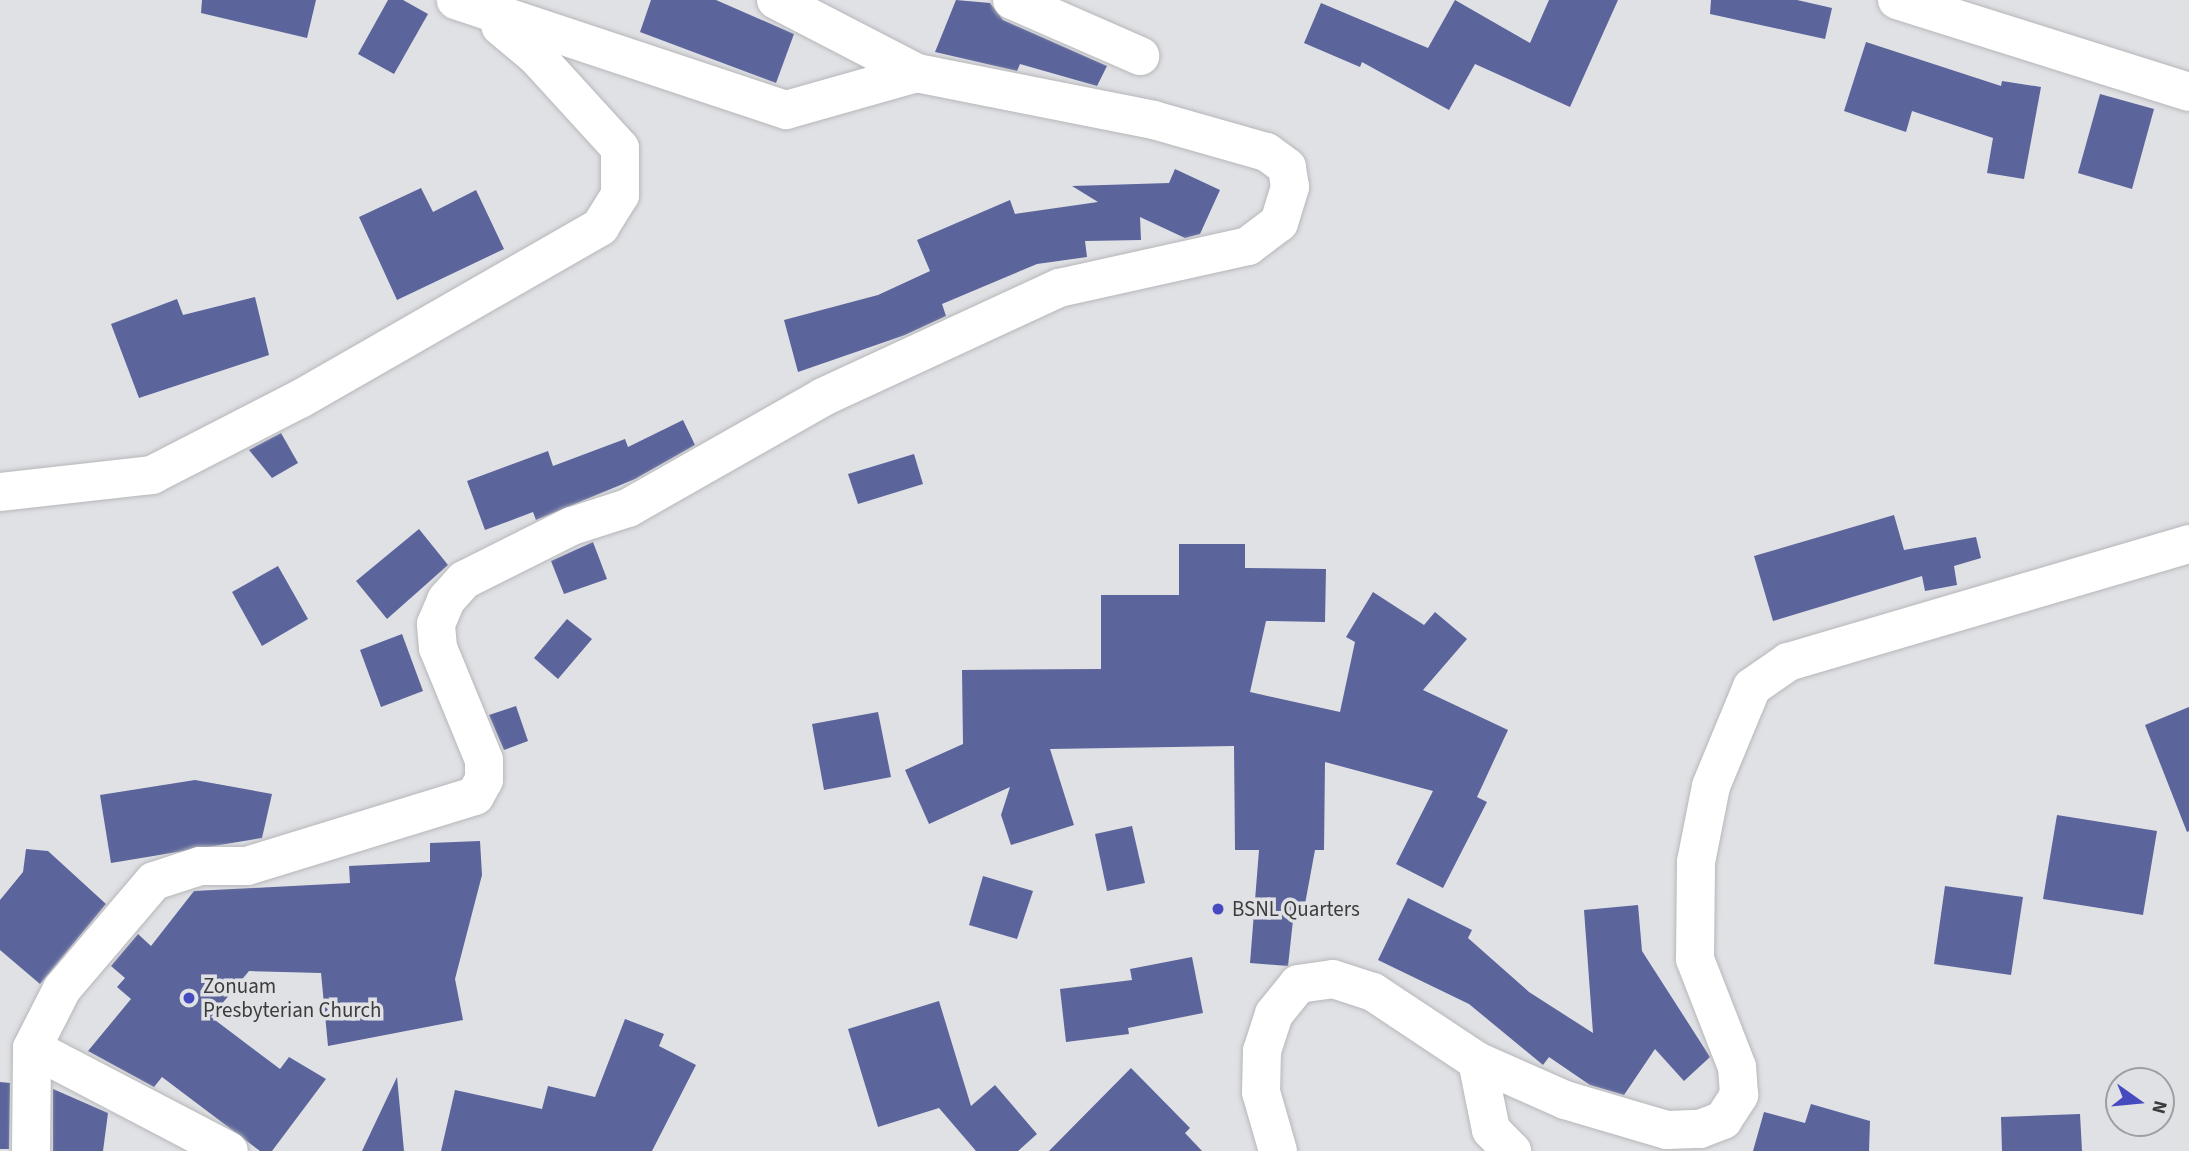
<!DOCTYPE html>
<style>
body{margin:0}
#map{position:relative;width:2189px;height:1151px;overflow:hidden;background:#e0e1e5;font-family:"Source Sans 3",sans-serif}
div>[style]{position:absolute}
.building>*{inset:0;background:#5b649b}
.roads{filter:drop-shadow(0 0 2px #b6b7ba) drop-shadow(0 0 2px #b6b7ba)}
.minor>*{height:38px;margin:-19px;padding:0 19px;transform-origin:19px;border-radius:19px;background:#fff}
.dots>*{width:19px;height:19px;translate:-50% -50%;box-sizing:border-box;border:4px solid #e0e1e5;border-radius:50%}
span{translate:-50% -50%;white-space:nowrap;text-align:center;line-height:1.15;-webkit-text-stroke:7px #e0e1e5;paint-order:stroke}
.poi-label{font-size:21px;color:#3c3c3d}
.left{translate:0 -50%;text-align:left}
.north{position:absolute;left:2105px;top:1067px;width:70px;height:70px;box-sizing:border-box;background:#e0e1e5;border:2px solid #9e9fa2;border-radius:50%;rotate:105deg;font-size:19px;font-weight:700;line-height:28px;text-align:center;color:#3c3c3d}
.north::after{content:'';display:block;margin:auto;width:24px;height:32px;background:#464abf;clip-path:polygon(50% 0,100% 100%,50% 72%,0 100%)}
</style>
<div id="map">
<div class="building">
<div style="clip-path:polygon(202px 0,316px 0,307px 38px,201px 13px)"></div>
<div style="clip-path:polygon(388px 0,403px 0,428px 14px,394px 74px,358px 54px)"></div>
<div style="clip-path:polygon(651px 0,716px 0,794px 34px,776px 83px,640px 32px)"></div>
<div style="clip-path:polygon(956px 0,990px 3px,1003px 20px,1107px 66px,1097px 86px,1020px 64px,1017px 71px,935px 52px)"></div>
<div style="clip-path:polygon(1455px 0,1530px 43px,1549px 0,1618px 0,1570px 107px,1475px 64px,1449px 110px,1362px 62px,1360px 67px,1304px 43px,1321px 3px,1428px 48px)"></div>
<div style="clip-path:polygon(1711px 0,1797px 0,1832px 8px,1825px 39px,1710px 14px)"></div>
<div style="clip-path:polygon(1866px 42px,2001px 86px,2002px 81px,2041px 87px,2024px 179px,1987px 173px,1993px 138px,1912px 111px,1906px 132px,1844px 111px)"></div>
<div style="clip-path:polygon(2100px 94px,2154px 109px,2132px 189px,2078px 173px)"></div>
<div style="clip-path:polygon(1175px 169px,1220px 190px,1200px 234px,1185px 238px,1140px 217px,1141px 240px,1085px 241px,1087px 257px,1037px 264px,942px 304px,946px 316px,905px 335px,798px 372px,784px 320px,878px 295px,930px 271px,917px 240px,1010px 200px,1015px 214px,1098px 202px,1072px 186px,1169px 183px)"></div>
<div style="clip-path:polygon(421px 188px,433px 212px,476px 190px,504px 249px,397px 300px,359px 217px)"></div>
<div style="clip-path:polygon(255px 297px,269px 355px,139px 398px,111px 324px,177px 299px,183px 315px)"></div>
<div style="clip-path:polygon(683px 420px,695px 445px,635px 479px,536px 520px,533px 512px,485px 530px,467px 481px,548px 451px,553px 466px,625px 439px,628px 447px)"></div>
<div style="clip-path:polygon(281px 433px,298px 463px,272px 478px,249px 450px)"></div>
<div style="clip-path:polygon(914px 454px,923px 484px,858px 504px,848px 474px)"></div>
<div style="clip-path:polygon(1894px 515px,1904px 550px,1976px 537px,1981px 558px,1954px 566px,1957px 585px,1925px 591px,1922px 576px,1773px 621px,1754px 556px)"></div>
<div style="clip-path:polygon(419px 529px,448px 565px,387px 619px,356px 581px)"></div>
<div style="clip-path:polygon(593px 542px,607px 579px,564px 594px,551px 561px)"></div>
<div style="clip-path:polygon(1179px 544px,1245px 544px,1245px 568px,1326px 569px,1325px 622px,1266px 621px,1250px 692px,1340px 712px,1355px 642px,1346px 637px,1373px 592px,1424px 625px,1435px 612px,1467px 639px,1423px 690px,1508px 730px,1477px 797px,1487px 802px,1443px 888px,1396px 864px,1433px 791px,1325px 762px,1324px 850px,1315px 850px,1305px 904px,1295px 902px,1288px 966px,1250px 963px,1259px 850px,1235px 850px,1234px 746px,1050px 749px,1074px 825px,1011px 845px,1001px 815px,1010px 787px,929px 824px,905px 770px,963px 744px,962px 670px,1101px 669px,1101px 595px,1179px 595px)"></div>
<div style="clip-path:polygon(278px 566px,308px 619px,262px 646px,232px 592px)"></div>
<div style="clip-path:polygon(567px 619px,592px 639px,558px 679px,534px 658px)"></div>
<div style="clip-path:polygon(402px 634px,423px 691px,381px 707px,360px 650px)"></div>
<div style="clip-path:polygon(516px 706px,528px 741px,504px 750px,489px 715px)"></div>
<div style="clip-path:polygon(2189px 707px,2189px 831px,2187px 832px,2145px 725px)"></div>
<div style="clip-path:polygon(878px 712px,891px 777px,824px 790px,812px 724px)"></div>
<div style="clip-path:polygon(195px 780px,272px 794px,262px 838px,111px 863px,100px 795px)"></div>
<div style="clip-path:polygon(2057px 815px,2157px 831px,2143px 915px,2043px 899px)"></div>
<div style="clip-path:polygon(1132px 826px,1145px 883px,1107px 891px,1095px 834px)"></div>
<div style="clip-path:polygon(480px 841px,482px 875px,455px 979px,463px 1020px,328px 1046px,321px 973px,249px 971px,211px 1017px,280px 1069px,289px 1057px,326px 1079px,272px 1151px,260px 1151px,162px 1077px,154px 1087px,88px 1051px,131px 999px,117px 987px,125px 978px,111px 966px,138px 934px,151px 946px,194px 891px,350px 883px,349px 866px,430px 862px,430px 843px)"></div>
<div style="clip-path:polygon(26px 849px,48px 851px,106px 904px,40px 984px,0 950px,0 900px,23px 872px)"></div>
<div style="clip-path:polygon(983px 876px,1033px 891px,1017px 939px,969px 925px)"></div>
<div style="clip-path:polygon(1945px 886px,2023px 897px,2011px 975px,1934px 964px)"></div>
<div style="clip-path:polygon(1408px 898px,1472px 930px,1468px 938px,1529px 992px,1593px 1033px,1584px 910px,1638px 905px,1642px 951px,1710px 1057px,1684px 1081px,1655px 1049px,1624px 1095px,1590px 1085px,1549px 1057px,1543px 1065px,1469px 1004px,1378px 960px)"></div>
<div style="clip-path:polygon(1192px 957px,1203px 1013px,1128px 1028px,1129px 1034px,1066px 1042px,1060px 989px,1132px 980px,1130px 969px)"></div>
<div style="clip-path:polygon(939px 1001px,971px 1106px,995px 1085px,1037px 1134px,1018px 1151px,976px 1151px,939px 1108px,878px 1127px,848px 1029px)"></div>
<div style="clip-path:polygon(625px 1019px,664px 1034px,659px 1046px,696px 1065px,652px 1151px,441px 1151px,455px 1090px,542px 1109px,548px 1086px,595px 1097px)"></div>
<div style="clip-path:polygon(1131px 1068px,1190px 1128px,1185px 1133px,1202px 1151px,1049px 1151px)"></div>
<div style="clip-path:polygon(397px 1077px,404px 1151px,362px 1151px)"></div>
<div style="clip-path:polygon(0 1082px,10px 1083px,9px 1149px,0 1149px)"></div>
<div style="clip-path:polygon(53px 1089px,108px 1113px,103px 1151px,53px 1151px)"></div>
<div style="clip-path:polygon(1811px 1104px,1870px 1121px,1869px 1151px,1753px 1151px,1764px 1112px,1805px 1123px)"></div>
<div style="clip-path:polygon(2080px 1114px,2082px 1151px,2002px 1151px,2001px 1117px)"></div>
</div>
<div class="roads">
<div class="minor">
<div style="left:776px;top:0;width:159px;rotate:27.4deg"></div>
<div style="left:1012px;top:0;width:140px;rotate:23.6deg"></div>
<div style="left:1897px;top:0;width:306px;rotate:17.5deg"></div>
<div style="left:0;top:492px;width:153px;rotate:-6.4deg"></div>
<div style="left:152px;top:475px;width:166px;rotate:-27.2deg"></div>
<div style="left:300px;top:399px;width:346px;rotate:-29.8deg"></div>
<div style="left:600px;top:227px;width:38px;rotate:-58deg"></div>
<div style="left:620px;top:195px;width:47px;rotate:-90deg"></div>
<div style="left:620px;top:148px;width:123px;rotate:-132.4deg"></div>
<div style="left:537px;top:57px;width:48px;rotate:-140deg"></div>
<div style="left:32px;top:1048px;width:222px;rotate:27.6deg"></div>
<div style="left:1477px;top:1061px;width:70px;rotate:78.5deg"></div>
<div style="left:1491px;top:1130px;width:30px;rotate:45deg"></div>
<div style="left:31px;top:1151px;width:103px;rotate:-89.4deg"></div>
<div style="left:32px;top:1048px;width:66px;rotate:-63deg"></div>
<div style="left:62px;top:989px;width:142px;rotate:-49.6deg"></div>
<div style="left:154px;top:881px;width:48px;rotate:-18.1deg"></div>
<div style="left:200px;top:866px;width:47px"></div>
<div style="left:247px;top:866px;width:239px;rotate:-17.1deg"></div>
<div style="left:475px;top:796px;width:18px;rotate:-61deg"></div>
<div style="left:484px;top:780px;width:20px;rotate:-90deg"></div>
<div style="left:484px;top:760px;width:121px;rotate:-112.3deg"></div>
<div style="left:438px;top:648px;width:24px;rotate:-95deg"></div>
<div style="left:436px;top:624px;width:26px;rotate:-67deg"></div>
<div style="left:446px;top:600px;width:27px;rotate:-48deg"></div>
<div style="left:464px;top:580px;width:121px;rotate:-26.6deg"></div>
<div style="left:572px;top:526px;width:59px;rotate:-17.8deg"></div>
<div style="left:628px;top:508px;width:224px;rotate:-29.6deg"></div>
<div style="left:823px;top:397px;width:260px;rotate:-24.8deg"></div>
<div style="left:1059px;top:288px;width:194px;rotate:-12.5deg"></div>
<div style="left:1248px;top:246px;width:39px;rotate:-37deg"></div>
<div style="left:1279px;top:223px;width:38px;rotate:-73deg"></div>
<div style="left:1290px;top:187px;width:20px;rotate:-99deg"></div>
<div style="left:1287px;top:167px;width:26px;rotate:-144deg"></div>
<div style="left:1266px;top:152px;width:116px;rotate:-164.1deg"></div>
<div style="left:1154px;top:120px;width:242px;rotate:-168.8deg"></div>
<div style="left:917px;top:73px;width:136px;rotate:164.2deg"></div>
<div style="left:786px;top:110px;width:348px;rotate:-161.6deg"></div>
<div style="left:1278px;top:1151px;width:61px;rotate:-106.1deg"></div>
<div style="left:1261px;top:1092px;width:41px;rotate:-88.6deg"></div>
<div style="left:1262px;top:1051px;width:39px;rotate:-72deg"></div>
<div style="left:1274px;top:1014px;width:38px;rotate:-51deg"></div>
<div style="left:1298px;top:984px;width:35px;rotate:-8deg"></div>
<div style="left:1333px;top:979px;width:42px;rotate:18deg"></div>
<div style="left:1373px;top:992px;width:125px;rotate:33.6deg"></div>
<div style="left:1477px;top:1061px;width:96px;rotate:23.9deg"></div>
<div style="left:1565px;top:1100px;width:106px;rotate:16.4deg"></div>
<div style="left:1667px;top:1130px;width:33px;rotate:-2deg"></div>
<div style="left:1700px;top:1129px;width:25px;rotate:-21deg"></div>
<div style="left:1723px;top:1120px;width:30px;rotate:-57deg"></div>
<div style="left:1739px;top:1095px;width:28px;rotate:-94deg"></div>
<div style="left:1737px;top:1067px;width:116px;rotate:-111.3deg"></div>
<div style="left:1695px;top:959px;width:97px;rotate:-89.4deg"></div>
<div style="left:1696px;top:862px;width:77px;rotate:-78.8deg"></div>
<div style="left:1711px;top:786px;width:107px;rotate:-67.5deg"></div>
<div style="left:1752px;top:687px;width:44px;rotate:-34.8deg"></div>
<div style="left:1788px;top:662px;width:418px;rotate:-16.4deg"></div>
</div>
</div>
<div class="dots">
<div style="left:1218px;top:909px;background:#464abf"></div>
<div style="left:189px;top:998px;background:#464abf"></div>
</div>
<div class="poi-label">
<span class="left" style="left:1232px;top:909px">BSNL Quarters</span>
<span class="left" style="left:203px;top:998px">Zonuam<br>Presbyterian Church</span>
</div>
<div class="north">N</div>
</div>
